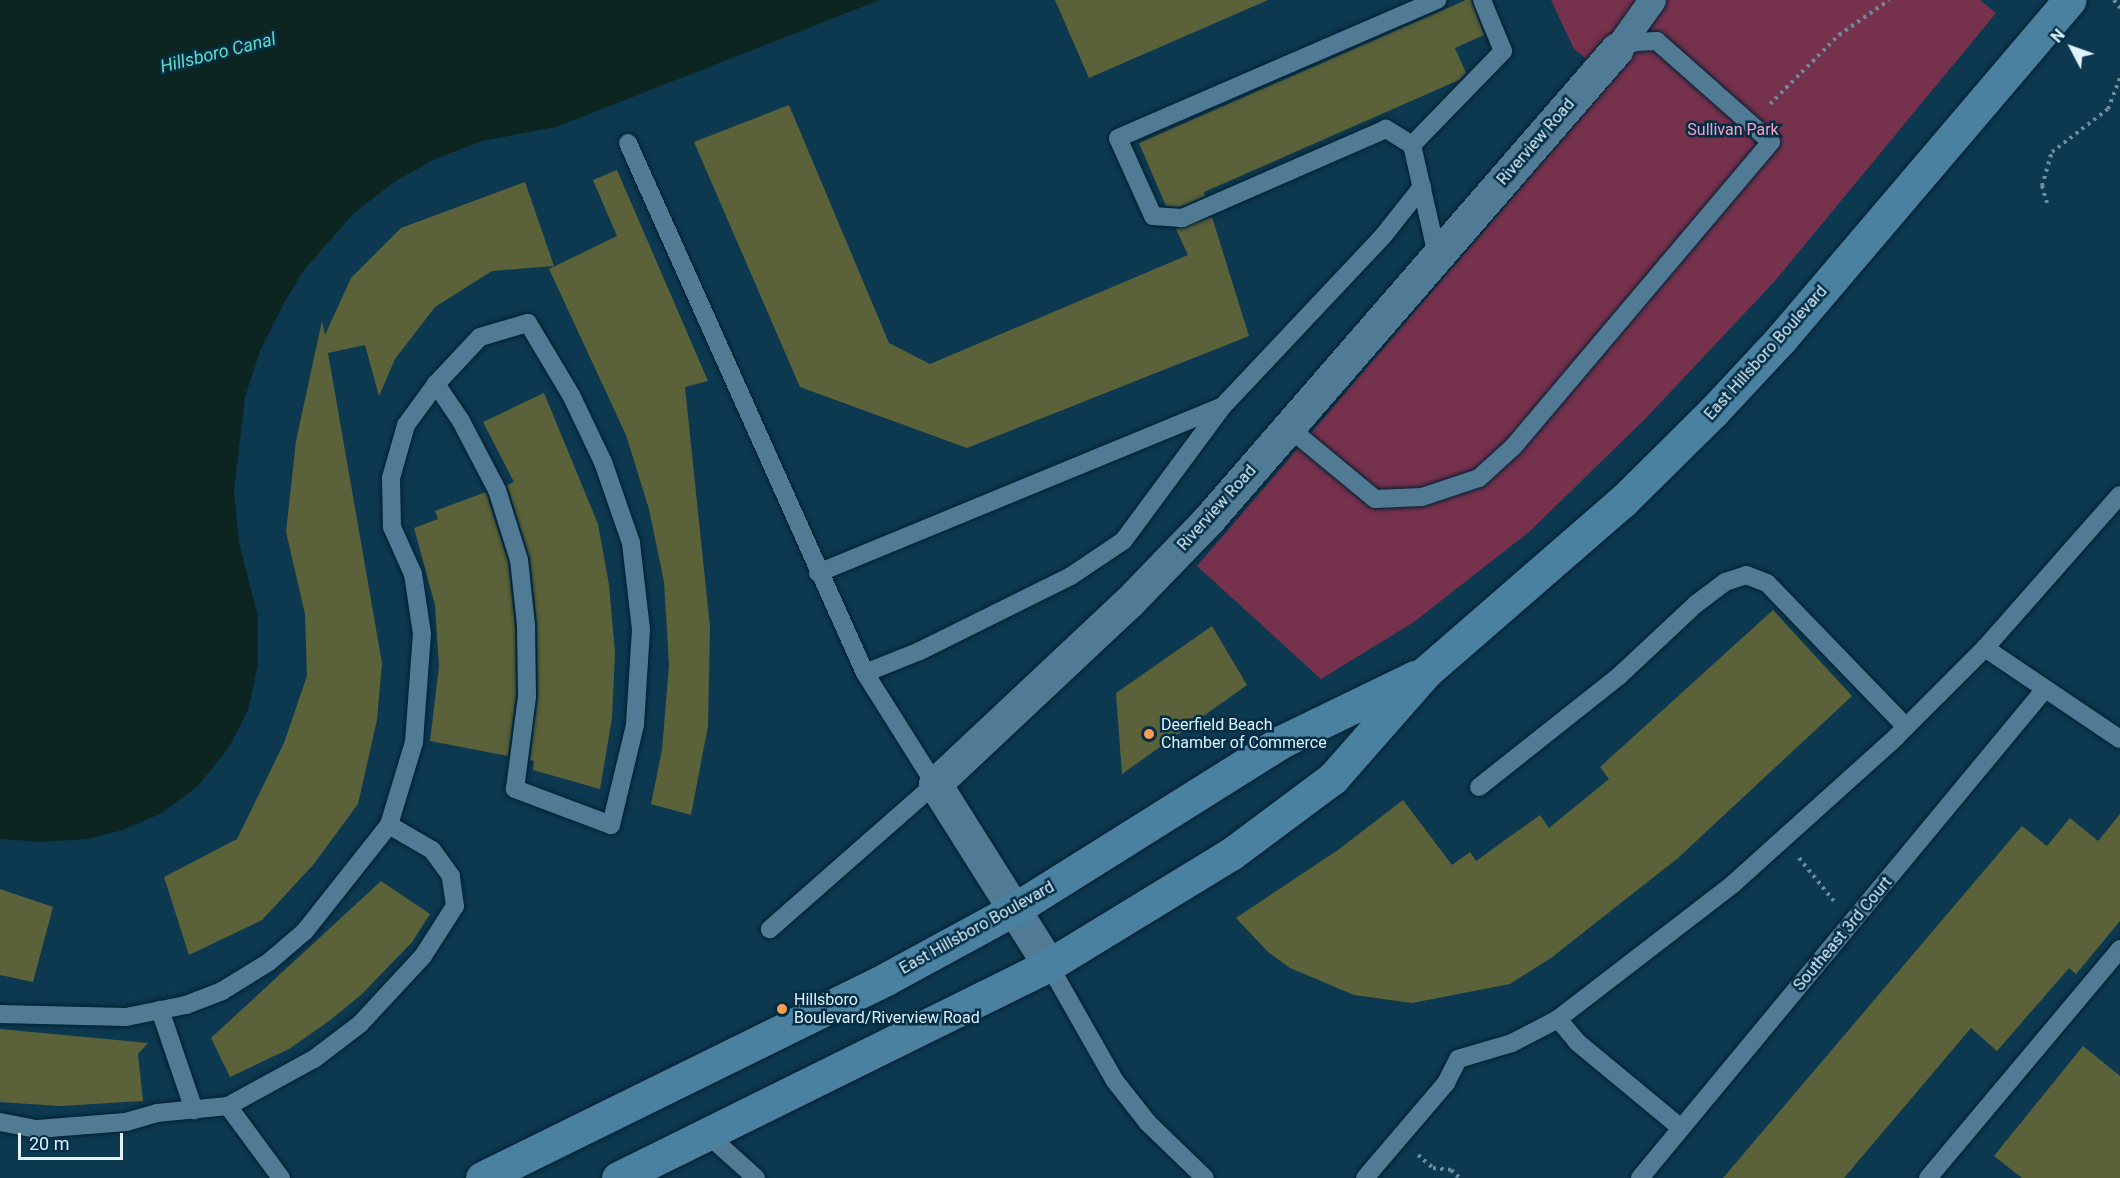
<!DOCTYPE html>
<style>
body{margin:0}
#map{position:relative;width:2120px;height:1178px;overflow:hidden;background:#0d3950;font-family:Roboto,sans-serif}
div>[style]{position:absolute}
.green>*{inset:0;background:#76314d}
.water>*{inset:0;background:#0c2520}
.building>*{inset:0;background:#5b6239}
.path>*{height:4px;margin-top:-2px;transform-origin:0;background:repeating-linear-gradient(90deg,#6c8c9e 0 3px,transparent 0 7.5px)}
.roads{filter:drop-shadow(0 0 2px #001f30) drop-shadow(0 0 2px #001f30)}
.service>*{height:18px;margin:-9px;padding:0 9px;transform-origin:9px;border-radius:9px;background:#517b95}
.pedestrian>*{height:27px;margin:-13.5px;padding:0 13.5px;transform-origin:13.5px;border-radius:13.5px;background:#517b95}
.minor>*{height:33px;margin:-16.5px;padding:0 16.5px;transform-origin:16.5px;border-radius:16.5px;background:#517b95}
.secondary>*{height:33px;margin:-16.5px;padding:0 16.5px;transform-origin:16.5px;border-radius:16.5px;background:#4a81a1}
.dots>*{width:16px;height:16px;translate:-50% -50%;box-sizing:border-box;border:3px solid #012e45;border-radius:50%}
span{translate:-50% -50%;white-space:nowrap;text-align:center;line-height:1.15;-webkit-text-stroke:5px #012e45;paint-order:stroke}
.park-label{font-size:16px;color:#fd9fc2}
.street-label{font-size:16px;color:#e0f2fe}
.poi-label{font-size:16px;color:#e0f2fe}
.left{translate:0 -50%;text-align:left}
.water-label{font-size:18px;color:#61ddc2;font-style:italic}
.north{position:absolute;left:2042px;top:18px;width:60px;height:60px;-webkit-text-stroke:4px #012e45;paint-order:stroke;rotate:311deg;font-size:16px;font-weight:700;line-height:24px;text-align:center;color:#e0f2fe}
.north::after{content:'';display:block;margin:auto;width:21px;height:27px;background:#e0f2fe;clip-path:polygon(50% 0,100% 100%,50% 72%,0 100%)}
.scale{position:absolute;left:18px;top:1133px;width:105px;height:27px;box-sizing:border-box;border:3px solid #e0f2fe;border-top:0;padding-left:8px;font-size:18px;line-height:21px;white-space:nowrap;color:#e0f2fe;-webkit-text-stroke:4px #012e45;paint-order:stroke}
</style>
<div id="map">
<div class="green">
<div style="clip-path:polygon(1551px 0,1980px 0,1996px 13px,1774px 282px,1646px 418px,1529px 532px,1414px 622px,1321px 679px,1197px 566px,1613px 80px,1574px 49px)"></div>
</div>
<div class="water">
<div style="clip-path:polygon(0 0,880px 0,556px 127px,482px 141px,435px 159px,396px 181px,355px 212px,304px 270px,283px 305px,260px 351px,245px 397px,234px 491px,239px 543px,258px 616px,258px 665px,248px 710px,228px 749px,198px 786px,162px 813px,123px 830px,87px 839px,42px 842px,0 839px)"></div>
</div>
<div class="building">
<div style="clip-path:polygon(1055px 0,1268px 0,1089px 78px)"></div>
<div style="clip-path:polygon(1466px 0,1471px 0,1484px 35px,1455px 48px,1466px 73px,1459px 80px,1204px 192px,1205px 196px,1180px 207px,1166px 206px,1139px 143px)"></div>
<div style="clip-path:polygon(789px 105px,889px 343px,930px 364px,1188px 255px,1176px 229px,1212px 217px,1249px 336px,967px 448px,800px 387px,694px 142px)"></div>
<div style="clip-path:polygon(617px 170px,708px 381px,685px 387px,710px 627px,708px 726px,691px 815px,651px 804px,662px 750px,669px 665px,664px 582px,649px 509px,626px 435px,549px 269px,617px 236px,593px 180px)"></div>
<div style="clip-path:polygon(525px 182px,554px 266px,492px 271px,435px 307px,395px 359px,379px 396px,365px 345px,328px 353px,382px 663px,377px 720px,358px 804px,313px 865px,262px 920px,189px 955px,164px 877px,237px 839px,284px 743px,307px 676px,305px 614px,286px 532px,296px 441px,322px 321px,325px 335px,351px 278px,401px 228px)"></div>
<div style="clip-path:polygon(544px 393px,598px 524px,609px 585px,615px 653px,612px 718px,600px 789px,533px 770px,534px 761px,530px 760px,538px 696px,537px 625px,530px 559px,507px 485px,514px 482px,483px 422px)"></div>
<div style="clip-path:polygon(486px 492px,508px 562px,515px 626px,516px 695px,508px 756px,430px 741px,439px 666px,435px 605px,414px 528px,438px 519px,435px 511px)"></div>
<div style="clip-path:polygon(1773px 610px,1852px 696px,1678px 858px,1551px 958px,1510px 984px,1412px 1003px,1354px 995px,1290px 968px,1268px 952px,1236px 918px,1338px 850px,1403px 800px,1452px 865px,1470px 852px,1476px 861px,1540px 815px,1549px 828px,1609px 779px,1600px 767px)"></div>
<div style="clip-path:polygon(1212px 626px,1247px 685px,1122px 774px,1116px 693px)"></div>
<div style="clip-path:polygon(2120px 814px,2120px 921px,2076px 974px,2069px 968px,1997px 1051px,1971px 1028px,1844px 1178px,1723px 1178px,2022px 826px,2047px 846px,2070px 818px,2098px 841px)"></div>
<div style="clip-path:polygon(381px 881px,430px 914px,412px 942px,362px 994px,329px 1021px,289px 1049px,230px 1077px,211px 1038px)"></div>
<div style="clip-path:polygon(0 889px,53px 907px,33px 982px,0 975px)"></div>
<div style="clip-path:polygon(0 1029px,148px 1043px,138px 1054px,143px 1101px,60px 1106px,0 1102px)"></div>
<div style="clip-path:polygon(2083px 1046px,2120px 1076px,2120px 1178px,2022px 1178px,1994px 1156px)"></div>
</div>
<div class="path">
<div style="left:2114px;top:0;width:10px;rotate:53deg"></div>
<div style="left:1770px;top:104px;width:98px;rotate:-45deg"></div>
<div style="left:1839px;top:35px;width:61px;rotate:-35deg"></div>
<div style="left:2047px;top:203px;width:18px;rotate:-106deg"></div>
<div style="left:2042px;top:186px;width:35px;rotate:-74deg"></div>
<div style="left:2052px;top:152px;width:71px;rotate:-37.5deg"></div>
<div style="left:2108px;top:109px;width:34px;rotate:-69deg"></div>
<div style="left:1799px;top:858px;width:55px;rotate:50.9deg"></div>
<div style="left:1418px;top:1155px;width:20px;rotate:41deg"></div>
<div style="left:1433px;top:1168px;width:18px;rotate:6deg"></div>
<div style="left:1451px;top:1170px;width:12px;rotate:42deg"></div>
</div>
<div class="roads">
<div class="service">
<div style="left:628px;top:143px;width:581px;rotate:65.91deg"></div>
<div style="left:865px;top:673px;width:131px;rotate:57.8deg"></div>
<div style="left:935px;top:784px;width:220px;rotate:138.7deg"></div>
<div style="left:1412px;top:145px;width:131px;rotate:-45.9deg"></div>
<div style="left:1503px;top:51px;width:55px;rotate:-112.4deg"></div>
<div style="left:1437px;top:255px;width:113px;rotate:-102.8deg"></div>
<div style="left:1412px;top:145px;width:31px;rotate:-148deg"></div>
<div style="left:1386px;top:129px;width:223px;rotate:156.4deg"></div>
<div style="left:1182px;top:218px;width:29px;rotate:-176deg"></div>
<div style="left:1153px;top:216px;width:85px;rotate:-114.2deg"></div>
<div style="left:1118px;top:138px;width:348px;rotate:-23.4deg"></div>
<div style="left:1223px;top:406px;width:233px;rotate:-46.7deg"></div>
<div style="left:1383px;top:236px;width:63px;rotate:-51.5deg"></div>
<div style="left:1288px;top:427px;width:113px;rotate:39.6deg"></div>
<div style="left:1375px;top:499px;width:47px;rotate:-2.4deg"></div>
<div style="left:1422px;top:497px;width:60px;rotate:-18.4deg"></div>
<div style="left:1479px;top:478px;width:47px;rotate:-42.4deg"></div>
<div style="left:1514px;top:446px;width:398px;rotate:-49.8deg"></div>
<div style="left:1771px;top:142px;width:152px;rotate:-138.5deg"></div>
<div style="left:1657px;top:41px;width:21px;rotate:177deg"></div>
<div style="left:1636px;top:42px;width:20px;rotate:160deg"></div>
<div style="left:818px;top:573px;width:438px;rotate:-22.4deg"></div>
<div style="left:1223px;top:406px;width:168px;rotate:126.5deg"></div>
<div style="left:1123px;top:541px;width:63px;rotate:146.1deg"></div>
<div style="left:1071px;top:576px;width:169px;rotate:153.6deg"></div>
<div style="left:920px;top:651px;width:59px;rotate:158.2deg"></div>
<div style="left:1985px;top:648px;width:163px;rotate:34deg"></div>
<div style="left:1479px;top:787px;width:179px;rotate:-38.4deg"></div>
<div style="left:1619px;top:676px;width:105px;rotate:-43.1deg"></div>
<div style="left:1696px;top:604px;width:36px;rotate:-37deg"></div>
<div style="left:1725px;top:582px;width:22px;rotate:-18deg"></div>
<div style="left:1746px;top:575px;width:22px;rotate:21deg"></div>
<div style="left:1767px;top:583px;width:200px;rotate:46deg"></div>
<div style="left:1049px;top:965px;width:133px;rotate:60.4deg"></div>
<div style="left:1115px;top:1081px;width:53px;rotate:51.8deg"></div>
<div style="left:1148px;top:1123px;width:79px;rotate:44deg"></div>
<div style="left:160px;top:1010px;width:106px;rotate:71.2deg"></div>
<div style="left:0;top:1014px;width:126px;rotate:1.4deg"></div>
<div style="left:126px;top:1017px;width:61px;rotate:-11.3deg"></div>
<div style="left:186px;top:1005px;width:39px;rotate:-21deg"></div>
<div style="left:222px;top:991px;width:55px;rotate:-31.7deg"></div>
<div style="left:269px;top:962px;width:48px;rotate:-40.7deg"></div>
<div style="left:305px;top:931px;width:135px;rotate:-51.6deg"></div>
<div style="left:1558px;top:1019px;width:30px;rotate:50deg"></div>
<div style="left:1577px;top:1042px;width:135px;rotate:39.6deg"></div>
<div style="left:0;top:1122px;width:38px;rotate:11deg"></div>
<div style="left:37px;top:1129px;width:89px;rotate:-4.5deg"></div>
<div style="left:126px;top:1122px;width:32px;rotate:-16deg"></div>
<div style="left:157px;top:1113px;width:71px;rotate:-5.6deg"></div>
<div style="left:707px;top:1134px;width:66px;rotate:41.9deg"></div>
<div style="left:281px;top:1178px;width:89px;rotate:-126.4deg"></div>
<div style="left:228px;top:1106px;width:98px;rotate:-28.7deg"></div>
<div style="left:314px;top:1059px;width:58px;rotate:-37.3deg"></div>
<div style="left:360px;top:1024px;width:93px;rotate:-47.2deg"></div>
<div style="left:423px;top:956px;width:59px;rotate:-57.4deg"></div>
<div style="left:455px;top:906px;width:30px;rotate:-98deg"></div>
<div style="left:451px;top:876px;width:32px;rotate:-126deg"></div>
<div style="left:432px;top:850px;width:50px;rotate:-149.8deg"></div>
<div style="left:389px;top:825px;width:87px;rotate:-73.2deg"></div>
<div style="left:414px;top:742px;width:108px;rotate:-85.8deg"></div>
<div style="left:422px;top:634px;width:61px;rotate:-98.5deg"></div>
<div style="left:413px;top:574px;width:51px;rotate:-114.1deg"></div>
<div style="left:392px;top:527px;width:49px;rotate:-91.2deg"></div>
<div style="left:391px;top:478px;width:55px;rotate:-74.2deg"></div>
<div style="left:406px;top:425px;width:51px;rotate:-53.8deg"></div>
<div style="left:436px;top:384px;width:64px;rotate:-46.9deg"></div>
<div style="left:480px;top:337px;width:50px;rotate:-16.3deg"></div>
<div style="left:528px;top:323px;width:84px;rotate:59.2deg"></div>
<div style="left:571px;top:395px;width:74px;rotate:64.5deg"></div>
<div style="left:603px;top:462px;width:86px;rotate:70.9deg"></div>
<div style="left:631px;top:543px;width:87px;rotate:83.4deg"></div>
<div style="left:641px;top:629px;width:96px;rotate:93.6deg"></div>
<div style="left:635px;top:725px;width:103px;rotate:103.5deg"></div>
<div style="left:611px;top:825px;width:103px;rotate:-159.4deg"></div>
<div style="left:515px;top:789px;width:94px;rotate:-82.6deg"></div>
<div style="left:527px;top:696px;width:71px;rotate:-90.8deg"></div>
<div style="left:526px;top:625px;width:65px;rotate:-96.1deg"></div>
<div style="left:519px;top:560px;width:73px;rotate:-107.4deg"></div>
<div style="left:497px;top:490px;width:78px;rotate:-117.6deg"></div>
<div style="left:461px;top:421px;width:45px;rotate:-124deg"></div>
<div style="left:1365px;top:1178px;width:125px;rotate:-49.5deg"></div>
<div style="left:1446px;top:1083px;width:27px;rotate:-63deg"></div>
<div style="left:1458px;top:1059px;width:56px;rotate:-16.5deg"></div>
<div style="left:1512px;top:1043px;width:52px;rotate:-27.6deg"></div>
<div style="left:1558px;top:1019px;width:221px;rotate:-37.6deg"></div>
<div style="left:1733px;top:884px;width:219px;rotate:-42deg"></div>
<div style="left:1896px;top:737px;width:126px;rotate:-45deg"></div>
<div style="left:1985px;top:648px;width:204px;rotate:-48.6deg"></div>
<div style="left:1640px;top:1178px;width:635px;rotate:-50.37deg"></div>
<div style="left:1928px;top:1178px;width:299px;rotate:-50deg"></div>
</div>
<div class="pedestrian">
<div style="left:1617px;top:49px;width:60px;rotate:-54.5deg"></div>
</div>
<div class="minor">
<div style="left:1049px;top:965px;width:214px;rotate:-122.2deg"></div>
<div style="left:935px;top:784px;width:265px;rotate:-43.2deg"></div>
<div style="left:1128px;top:603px;width:117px;rotate:-46deg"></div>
<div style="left:1209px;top:519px;width:622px;rotate:-49.04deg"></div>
</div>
<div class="secondary">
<div style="left:482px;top:1178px;width:450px;rotate:-26.2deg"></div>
<div style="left:886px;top:979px;width:147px;rotate:-28.5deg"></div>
<div style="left:1015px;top:909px;width:316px;rotate:-32.1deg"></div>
<div style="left:1283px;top:741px;width:147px;rotate:-25.9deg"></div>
<div style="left:618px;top:1178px;width:481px;rotate:-26.3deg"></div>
<div style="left:1049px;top:965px;width:213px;rotate:-31.4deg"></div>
<div style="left:1231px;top:854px;width:127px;rotate:-36.7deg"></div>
<div style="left:1333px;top:778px;width:141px;rotate:-48.7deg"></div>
<div style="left:1426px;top:672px;width:261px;rotate:-41deg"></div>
<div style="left:1623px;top:501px;width:127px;rotate:-44.7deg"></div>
<div style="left:1713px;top:412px;width:100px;rotate:-47deg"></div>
<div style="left:1781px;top:339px;width:445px;rotate:-49.6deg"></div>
</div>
</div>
<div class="dots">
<div style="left:1149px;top:734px;background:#fc9d53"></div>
<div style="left:782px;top:1009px;background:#fc9d53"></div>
</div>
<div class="park-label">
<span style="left:1733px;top:130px">Sullivan Park</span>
</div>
<div class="street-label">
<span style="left:1536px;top:142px;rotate:-49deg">Riverview Road</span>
<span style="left:1766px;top:353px;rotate:-48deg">East Hillsboro Boulevard</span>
<span style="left:1217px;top:508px;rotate:-48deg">Riverview Road</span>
<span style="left:977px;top:928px;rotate:-29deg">East Hillsboro Boulevard</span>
<span style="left:1843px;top:934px;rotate:-50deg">Southeast 3rd Court</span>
</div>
<div class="poi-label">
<span class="left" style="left:1161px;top:734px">Deerfield Beach<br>Chamber of Commerce</span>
<span class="left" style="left:794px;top:1009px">Hillsboro<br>Boulevard/Riverview Road</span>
</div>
<div class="water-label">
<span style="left:218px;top:53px;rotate:-14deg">Hillsboro Canal</span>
</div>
<div class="north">N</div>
<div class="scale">20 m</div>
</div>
